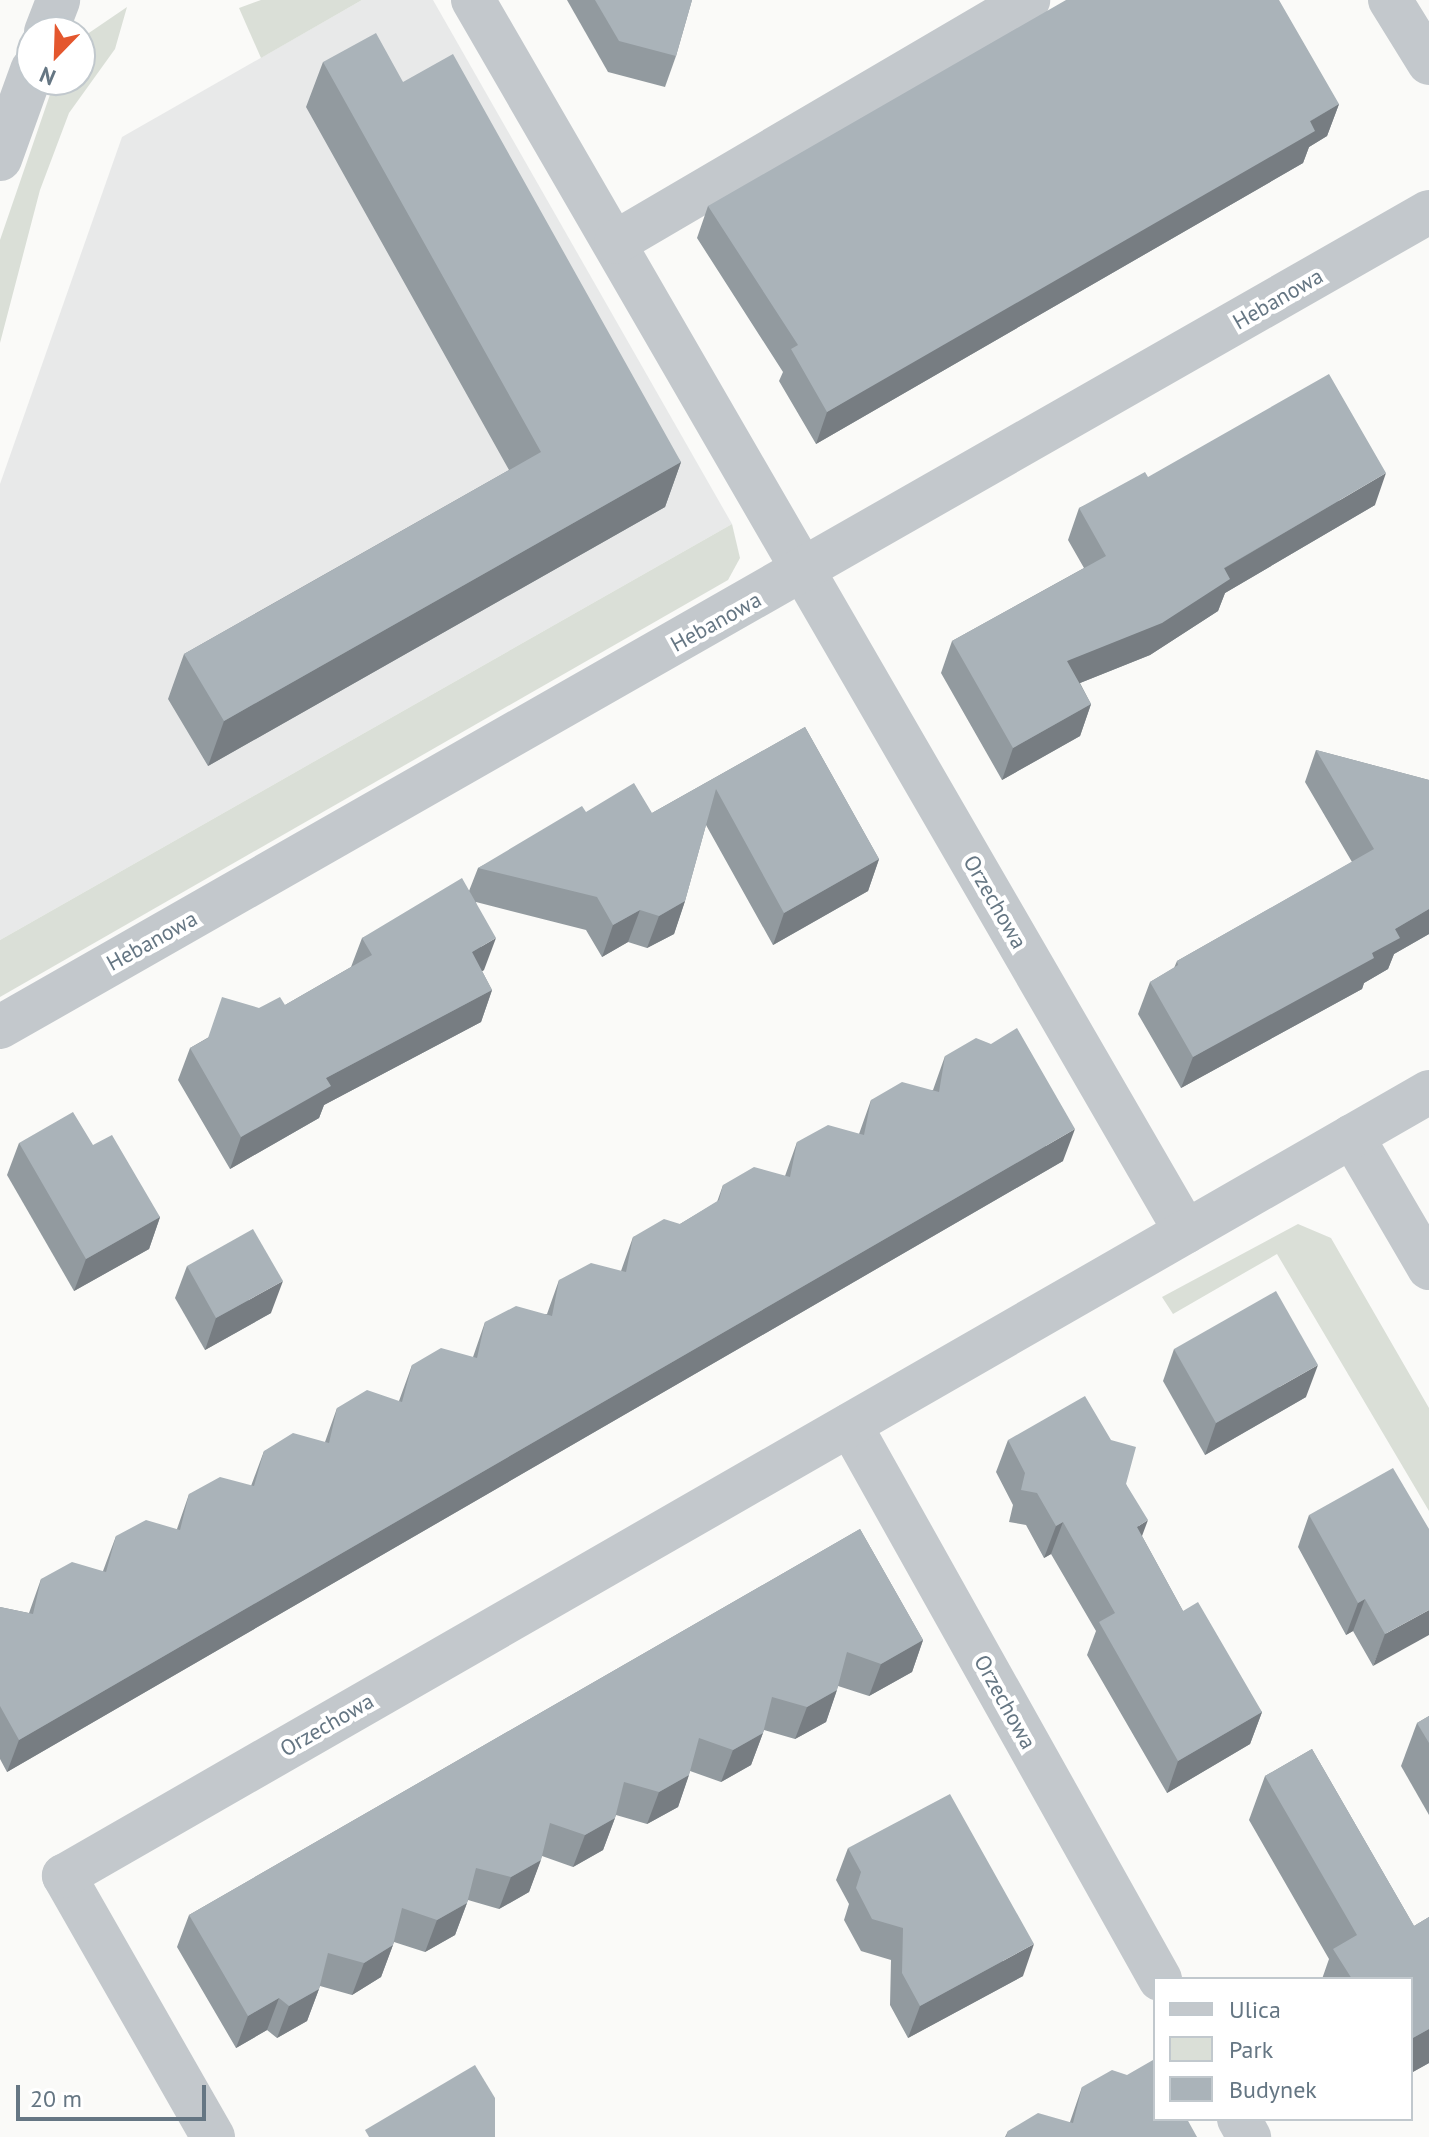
<!DOCTYPE html>
<style>
body{margin:0}
#map{position:relative;width:1429px;height:2137px;overflow:hidden;background:#fafaf8;font-family:"PT Sans",sans-serif}
div>[style]{position:absolute}
.built>*{inset:0;background:#e8e9e9}
.green>*{inset:0;background:#dadfd7}
.minor>*{height:44px;margin:-22px;padding:0 22px;transform-origin:22px;border-radius:22px;background:#c3c8cc}
.wall>*{inset:0;background:#929a9f}
.shaded-wall>*{inset:0;background:#777d82}
.building>*{inset:0;background:#aab3b9}
span{translate:-50% -50%;white-space:nowrap;text-align:center;line-height:1.15;-webkit-text-stroke:8px #fff;paint-order:stroke}
.street-label{font-size:22px;color:#657683}
.legend{position:absolute;left:1153px;top:1977px;width:260px;height:144px;box-sizing:border-box;background:#fff;border:2px solid #c1c8cd;margin:0;padding:10px 14px;list-style:none;font-size:24px;color:#657683}
.legend li{display:flex;align-items:center;gap:16px;height:40px}
.legend b{width:40px;border:2px solid #c1c8cd}
.north{position:absolute;left:16px;top:16px;width:80px;height:80px;box-sizing:border-box;background:#fff;border:2px solid #c1c8cd;border-radius:50%;rotate:203deg;font-size:22px;font-weight:700;line-height:32px;text-align:center;color:#657683}
.north::after{content:'';display:block;margin:auto;width:28px;height:36px;background:#e4572e;clip-path:polygon(50% 0,100% 100%,50% 72%,0 100%)}
.scale{position:absolute;left:16px;top:2085px;width:190px;height:36px;box-sizing:border-box;border:4px solid #657683;border-top:0;padding-left:10px;font-size:24px;line-height:28px;white-space:nowrap;color:#657683;-webkit-text-stroke:6px #fff;paint-order:stroke}
</style>
<div id="map">
<div class="built">
<div style="clip-path:polygon(362px 0,433px 0,732px 524px,0 940px,0 484px,122px 137px)"></div>
</div>
<div class="green">
<div style="clip-path:polygon(261px 0,362px 0,261px 58px,239px 8px)"></div>
<div style="clip-path:polygon(127px 7px,115px 49px,69px 113px,40px 190px,0 343px,0 240px,55px 80px,80px 80px,80px 39px)"></div>
<div style="clip-path:polygon(732px 524px,740px 558px,728px 580px,0 997px,0 940px)"></div>
<div style="clip-path:polygon(1298px 1224px,1331px 1238px,1429px 1408px,1429px 1511px,1277px 1254px,1173px 1314px,1162px 1297px)"></div>
</div>
<div class="minor">
<div style="left:473px;top:0;width:1423px;rotate:59.94deg"></div>
<div style="left:1390px;top:0;width:74px;rotate:58.2deg"></div>
<div style="left:46px;top:32px;width:34px;rotate:-69deg"></div>
<div style="left:0;top:159px;width:95px;rotate:-70.2deg"></div>
<div style="left:616px;top:242px;width:478px;rotate:-30.4deg"></div>
<div style="left:0;top:1027px;width:1645px;rotate:-29.7deg"></div>
<div style="left:1352px;top:1136px;width:153px;rotate:59.7deg"></div>
<div style="left:850px;top:1425px;width:635px;rotate:60.77deg"></div>
<div style="left:1239px;top:2119px;width:21px;rotate:61deg"></div>
<div style="left:213px;top:2137px;width:301px;rotate:-119.7deg"></div>
<div style="left:64px;top:1876px;width:1574px;rotate:-29.87deg"></div>
</div>
<div class="wall">
<div style="clip-path:polygon(567px 0,692px 0,676px 56px,665px 87px,608px 72px)"></div>
<div style="clip-path:polygon(323px 62px,403px 82px,681px 462px,665px 507px,208px 766px,168px 699px,184px 654px,509px 470px,306px 107px)"></div>
<div style="clip-path:polygon(1339px 104px,1327px 136px,1309px 147px,1303px 163px,816px 444px,779px 381px,783px 372px,697px 238px,708px 206px)"></div>
<div style="clip-path:polygon(1148px 477px,1375px 505px,1225px 593px,1218px 611px,1150px 655px,1080px 683px,1091px 704px,1080px 736px,1002px 780px,941px 673px,952px 641px,1084px 568px,1068px 540px,1079px 508px)"></div>
<div style="clip-path:polygon(805px 727px,879px 859px,868px 891px,773px 945px,706px 825px,685px 901px,674px 934px,647px 948px,628px 942px,602px 957px,586px 930px,476px 902px,484px 970px,482px 971px,492px 990px,481px 1022px,324px 1105px,319px 1118px,230px 1169px,178px 1080px,190px 1048px,259px 1008px,285px 1005px,351px 967px,362px 938px,469px 891px,478px 868px,586px 812px,652px 813px)"></div>
<div style="clip-path:polygon(1316px 750px,1429px 780px,1429px 934px,1394px 954px,1388px 969px,1364px 983px,1362px 989px,1181px 1088px,1138px 1014px,1150px 982px,1174px 968px,1177px 961px,1352px 862px,1305px 782px)"></div>
<div style="clip-path:polygon(945px 1056px,1063px 1161px,7px 1772px,0 1759px,0 1607px,29px 1613px,41px 1579px,103px 1571px,116px 1536px,177px 1529px,189px 1494px,251px 1486px,264px 1451px,325px 1442px,337px 1408px,399px 1401px,412px 1365px,473px 1357px,485px 1322px,547px 1314px,559px 1280px,621px 1271px,633px 1237px,680px 1224px,717px 1202px,723px 1185px,785px 1176px,797px 1142px,859px 1134px,871px 1100px,933px 1090px)"></div>
<div style="clip-path:polygon(19px 1143px,93px 1145px,160px 1217px,149px 1249px,74px 1291px,7px 1175px)"></div>
<div style="clip-path:polygon(187px 1266px,271px 1313px,205px 1350px,175px 1298px)"></div>
<div style="clip-path:polygon(1174px 1349px,1306px 1397px,1205px 1455px,1163px 1381px)"></div>
<div style="clip-path:polygon(1008px 1440px,1126px 1484px,1142px 1536px,1183px 1611px,1262px 1712px,1250px 1744px,1167px 1793px,1087px 1655px,1096px 1631px,1051px 1554px,1044px 1558px,1026px 1525px,1009px 1522px,1013px 1505px,996px 1472px)"></div>
<div style="clip-path:polygon(1309px 1515px,1429px 1529px,1373px 1666px,1353px 1631px,1346px 1635px,1298px 1547px)"></div>
<div style="clip-path:polygon(860px 1529px,923px 1640px,912px 1672px,869px 1696px,838px 1686px,826px 1722px,795px 1739px,764px 1730px,751px 1765px,721px 1782px,690px 1771px,678px 1807px,647px 1824px,616px 1815px,603px 1850px,573px 1867px,542px 1856px,529px 1892px,499px 1909px,468px 1900px,455px 1935px,425px 1952px,394px 1942px,381px 1977px,352px 1995px,320px 1986px,307px 2021px,277px 2038px,267px 2030px,236px 2048px,177px 1947px,189px 1915px)"></div>
<div style="clip-path:polygon(1429px 1716px,1429px 1815px,1401px 1766px,1417px 1723px)"></div>
<div style="clip-path:polygon(1312px 1749px,1414px 1926px,1429px 1917px,1429px 2063px,1411px 2073px,1411px 1979px,1322px 1979px,1329px 1959px,1249px 1820px,1265px 1776px)"></div>
<div style="clip-path:polygon(848px 1848px,1023px 1976px,908px 2038px,890px 2005px,891px 1960px,861px 1951px,844px 1920px,849px 1904px,836px 1880px)"></div>
<div style="clip-path:polygon(1082px 2087px,1197px 2137px,1005px 2137px,1008px 2131px,1070px 2122px)"></div>
</div>
<div class="shaded-wall">
<div style="clip-path:polygon(1339px 104px,1327px 136px,1309px 147px,1303px 163px,816px 444px,827px 412px)"></div>
<div style="clip-path:polygon(681px 462px,665px 507px,208px 766px,224px 721px)"></div>
<div style="clip-path:polygon(1386px 473px,1375px 505px,1225px 593px,1218px 611px,1150px 655px,1055px 693px,1067px 661px)"></div>
<div style="clip-path:polygon(1091px 704px,1080px 736px,1002px 780px,1013px 748px)"></div>
<div style="clip-path:polygon(879px 859px,868px 891px,773px 945px,784px 913px)"></div>
<div style="clip-path:polygon(685px 901px,674px 934px,647px 948px,659px 916px)"></div>
<div style="clip-path:polygon(1429px 909px,1429px 934px,1394px 954px,1388px 969px,1364px 983px,1362px 989px,1181px 1088px,1193px 1057px,1372px 953px,1395px 929px)"></div>
<div style="clip-path:polygon(640px 910px,628px 942px,602px 957px,613px 925px)"></div>
<div style="clip-path:polygon(496px 938px,484px 970px,460px 984px,472px 952px)"></div>
<div style="clip-path:polygon(492px 990px,481px 1022px,324px 1105px,319px 1118px,230px 1169px,241px 1137px,326px 1078px)"></div>
<div style="clip-path:polygon(1075px 1129px,1063px 1161px,7px 1772px,19px 1740px)"></div>
<div style="clip-path:polygon(160px 1217px,149px 1249px,74px 1291px,86px 1259px)"></div>
<div style="clip-path:polygon(283px 1281px,271px 1313px,205px 1350px,216px 1318px)"></div>
<div style="clip-path:polygon(1318px 1365px,1306px 1397px,1205px 1455px,1216px 1423px)"></div>
<div style="clip-path:polygon(1148px 1520px,1136px 1552px,1137px 1527px)"></div>
<div style="clip-path:polygon(1063px 1522px,1051px 1554px,1044px 1558px,1056px 1526px)"></div>
<div style="clip-path:polygon(1365px 1599px,1353px 1631px,1346px 1635px,1358px 1603px)"></div>
<div style="clip-path:polygon(1429px 1610px,1429px 1635px,1373px 1666px,1385px 1634px)"></div>
<div style="clip-path:polygon(923px 1640px,912px 1672px,869px 1696px,881px 1664px)"></div>
<div style="clip-path:polygon(837px 1690px,826px 1722px,795px 1739px,807px 1707px)"></div>
<div style="clip-path:polygon(1262px 1712px,1250px 1744px,1167px 1793px,1178px 1761px)"></div>
<div style="clip-path:polygon(763px 1733px,751px 1765px,721px 1782px,733px 1750px)"></div>
<div style="clip-path:polygon(689px 1775px,678px 1807px,647px 1824px,659px 1792px)"></div>
<div style="clip-path:polygon(615px 1818px,603px 1850px,573px 1867px,585px 1835px)"></div>
<div style="clip-path:polygon(541px 1860px,529px 1892px,499px 1909px,511px 1877px)"></div>
<div style="clip-path:polygon(467px 1903px,455px 1935px,425px 1952px,437px 1920px)"></div>
<div style="clip-path:polygon(1034px 1944px,1023px 1976px,908px 2038px,920px 2006px)"></div>
<div style="clip-path:polygon(393px 1945px,381px 1977px,352px 1995px,364px 1963px)"></div>
<div style="clip-path:polygon(319px 1989px,307px 2021px,277px 2038px,289px 2006px)"></div>
<div style="clip-path:polygon(279px 1998px,267px 2030px,236px 2048px,248px 2016px)"></div>
<div style="clip-path:polygon(1429px 2029px,1429px 2063px,1411px 2073px,1411px 2039px)"></div>
</div>
<div class="building">
<div style="clip-path:polygon(595px 0,692px 0,676px 56px,619px 41px)"></div>
<div style="clip-path:polygon(1066px 0,1279px 0,1339px 104px,1310px 121px,1315px 131px,827px 412px,791px 349px,798px 345px,708px 206px)"></div>
<div style="clip-path:polygon(376px 33px,403px 82px,453px 54px,681px 462px,224px 721px,184px 654px,541px 452px,323px 62px)"></div>
<div style="clip-path:polygon(1329px 374px,1386px 473px,1224px 568px,1230px 579px,1162px 623px,1067px 661px,1091px 704px,1013px 748px,952px 641px,1106px 556px,1079px 508px,1145px 472px,1148px 477px)"></div>
<div style="clip-path:polygon(805px 727px,879px 859px,784px 913px,716px 789px,685px 901px,659px 916px,640px 910px,613px 925px,597px 897px,478px 868px,582px 806px,586px 812px,634px 783px,652px 813px)"></div>
<div style="clip-path:polygon(1316px 750px,1429px 780px,1429px 909px,1395px 929px,1400px 938px,1372px 953px,1374px 958px,1193px 1057px,1150px 982px,1178px 965px,1177px 961px,1374px 849px)"></div>
<div style="clip-path:polygon(462px 878px,496px 938px,472px 952px,492px 990px,326px 1078px,331px 1086px,241px 1137px,190px 1048px,208px 1038px,222px 997px,259px 1008px,280px 997px,285px 1005px,372px 955px,362px 938px)"></div>
<div style="clip-path:polygon(1017px 1028px,1075px 1129px,19px 1740px,0 1706px,0 1607px,33px 1614px,41px 1579px,72px 1562px,106px 1572px,116px 1536px,146px 1520px,180px 1530px,189px 1494px,220px 1477px,254px 1486px,264px 1451px,293px 1433px,329px 1443px,337px 1408px,367px 1390px,402px 1402px,412px 1365px,441px 1348px,477px 1358px,485px 1322px,516px 1306px,552px 1316px,559px 1280px,591px 1263px,626px 1272px,633px 1237px,664px 1219px,680px 1224px,719px 1200px,723px 1185px,754px 1167px,790px 1177px,797px 1142px,828px 1125px,864px 1135px,871px 1100px,902px 1082px,939px 1092px,945px 1056px,976px 1038px,991px 1044px)"></div>
<div style="clip-path:polygon(73px 1112px,93px 1145px,112px 1135px,160px 1217px,86px 1259px,19px 1143px)"></div>
<div style="clip-path:polygon(253px 1229px,283px 1281px,216px 1318px,187px 1266px)"></div>
<div style="clip-path:polygon(1276px 1291px,1318px 1365px,1216px 1423px,1174px 1349px)"></div>
<div style="clip-path:polygon(1085px 1396px,1111px 1440px,1136px 1447px,1126px 1484px,1148px 1520px,1137px 1527px,1183px 1611px,1198px 1602px,1262px 1712px,1178px 1761px,1099px 1622px,1115px 1613px,1063px 1522px,1056px 1526px,1037px 1493px,1021px 1490px,1025px 1473px,1008px 1440px)"></div>
<div style="clip-path:polygon(1393px 1468px,1429px 1529px,1429px 1610px,1385px 1634px,1365px 1599px,1358px 1603px,1309px 1515px)"></div>
<div style="clip-path:polygon(860px 1529px,923px 1640px,881px 1664px,847px 1652px,837px 1690px,807px 1707px,772px 1697px,763px 1733px,733px 1750px,699px 1738px,689px 1775px,659px 1792px,624px 1782px,615px 1818px,585px 1835px,550px 1823px,541px 1860px,511px 1877px,476px 1868px,467px 1903px,437px 1920px,402px 1908px,393px 1945px,364px 1963px,328px 1953px,319px 1989px,289px 2006px,279px 1998px,248px 2016px,189px 1915px)"></div>
<div style="clip-path:polygon(1429px 1716px,1429px 1743px,1417px 1723px)"></div>
<div style="clip-path:polygon(1312px 1749px,1414px 1926px,1429px 1917px,1429px 2029px,1411px 2039px,1411px 1979px,1352px 1979px,1333px 1949px,1357px 1935px,1265px 1776px)"></div>
<div style="clip-path:polygon(950px 1794px,1034px 1944px,920px 2006px,902px 1973px,903px 1928px,872px 1919px,856px 1888px,861px 1872px,848px 1848px)"></div>
<div style="clip-path:polygon(1153px 2060px,1155px 2064px,1155px 2119px,1187px 2119px,1197px 2137px,1006px 2137px,1008px 2131px,1038px 2113px,1073px 2123px,1082px 2087px,1112px 2070px,1127px 2075px)"></div>
<div style="clip-path:polygon(475px 2065px,495px 2098px,495px 2137px,369px 2137px,365px 2130px)"></div>
</div>
<div class="street-label">
<span style="left:1278px;top:299px;rotate:-30deg">Hebanowa</span>
<span style="left:716px;top:622px;rotate:-29deg">Hebanowa</span>
<span style="left:995px;top:902px;rotate:60deg">Orzechowa</span>
<span style="left:152px;top:941px;rotate:-29deg">Hebanowa</span>
<span style="left:1005px;top:1702px;rotate:61deg">Orzechowa</span>
<span style="left:327px;top:1725px;rotate:-30deg">Orzechowa</span>
</div>
<ul class="legend">
<li><b style="height:10px;background:#c3c8cc"></b>Ulica</li>
<li><b style="height:22px;background:#dadfd7"></b>Park</li>
<li><b style="height:22px;background:#aab3b9"></b>Budynek</li>
</ul>
<div class="north">N</div>
<div class="scale">20 m</div>
</div>
